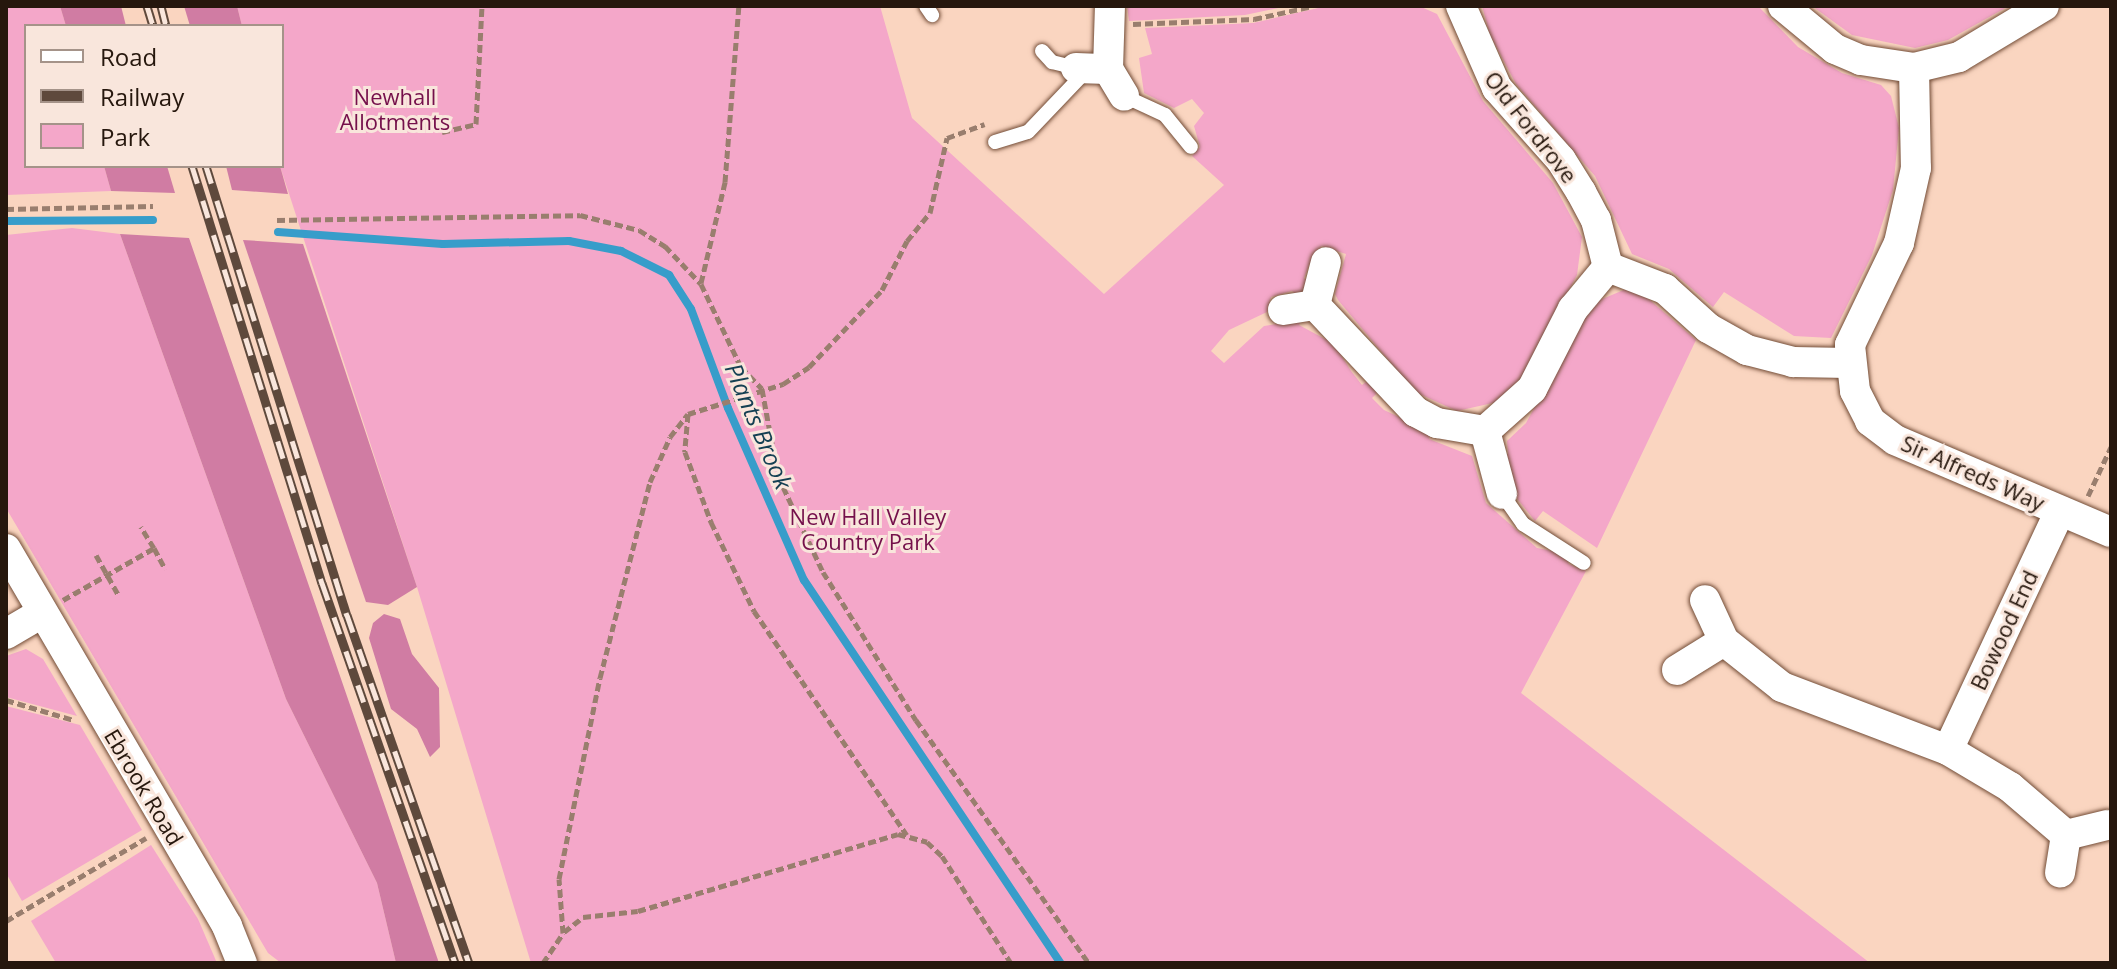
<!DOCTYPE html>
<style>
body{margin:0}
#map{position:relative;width:2117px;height:969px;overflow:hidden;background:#fad5c0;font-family:"Open Sans",sans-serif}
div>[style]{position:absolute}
.green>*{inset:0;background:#f4a7c9}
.forest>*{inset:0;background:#d07ca3}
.stream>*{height:8px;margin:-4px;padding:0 4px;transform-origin:4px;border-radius:4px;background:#379dca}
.path>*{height:5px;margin-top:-2.5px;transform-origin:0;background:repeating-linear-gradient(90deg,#997e6e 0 8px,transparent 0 12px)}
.roads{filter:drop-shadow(0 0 2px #724c36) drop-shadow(0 0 2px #724c36)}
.service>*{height:14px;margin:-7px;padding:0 7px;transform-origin:7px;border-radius:7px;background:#fff}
.minor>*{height:30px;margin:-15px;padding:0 15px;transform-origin:15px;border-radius:15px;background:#fff}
.rail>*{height:9px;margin-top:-4.5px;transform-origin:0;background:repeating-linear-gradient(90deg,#f9e6dc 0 18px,#5e493c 0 36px);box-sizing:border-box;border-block:2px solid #5e493c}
span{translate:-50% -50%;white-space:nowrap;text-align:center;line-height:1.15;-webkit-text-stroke:6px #f9e6dc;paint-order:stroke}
.park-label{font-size:22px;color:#75104b}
.street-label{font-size:22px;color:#26170d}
.water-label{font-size:24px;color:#154053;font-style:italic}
.frame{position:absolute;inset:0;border:8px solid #26170d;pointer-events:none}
.legend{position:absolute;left:24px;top:24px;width:260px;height:144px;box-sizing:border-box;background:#f9e6dc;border:2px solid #a59389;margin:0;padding:10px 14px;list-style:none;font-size:24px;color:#26170d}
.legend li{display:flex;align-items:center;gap:16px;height:40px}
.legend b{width:40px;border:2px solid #a59389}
</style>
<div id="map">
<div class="green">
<div style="clip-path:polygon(6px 6px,60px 6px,66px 26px,26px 26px,26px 166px,104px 166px,111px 191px,6px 195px)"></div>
<div style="clip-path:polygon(237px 6px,880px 6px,912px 118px,1104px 294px,1224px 185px,1192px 156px,1200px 147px,1194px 126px,1204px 113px,1192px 99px,1174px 108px,1144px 93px,1139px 58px,1152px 54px,1145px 28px,1253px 23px,1327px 6px,1419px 6px,1437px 14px,1483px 101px,1553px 183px,1582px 237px,1577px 275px,1523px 376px,1497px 402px,1457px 411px,1415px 392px,1338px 300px,1335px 294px,1346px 254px,1321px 246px,1316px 268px,1310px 263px,1304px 278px,1311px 284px,1299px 297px,1292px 291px,1271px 297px,1267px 312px,1229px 330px,1211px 351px,1224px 363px,1264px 326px,1302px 320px,1299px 325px,1325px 339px,1331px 333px,1346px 349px,1341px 355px,1351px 371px,1362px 385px,1367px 381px,1377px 393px,1372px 398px,1384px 410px,1431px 432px,1429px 439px,1472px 456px,1486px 503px,1537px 548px,1564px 553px,1569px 564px,1586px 571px,1521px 693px,1870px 963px,531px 963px,417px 587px,280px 166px,282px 26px,242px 26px)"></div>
<div style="clip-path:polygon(1127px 6px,1288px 6px,1245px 15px,1129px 21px)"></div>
<div style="clip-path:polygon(1482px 6px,1758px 6px,1798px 47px,1842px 73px,1881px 85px,1891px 96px,1899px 128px,1893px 190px,1872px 255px,1831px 338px,1794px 336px,1724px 292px,1713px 307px,1669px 269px,1632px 254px,1595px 176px,1516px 84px,1490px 35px)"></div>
<div style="clip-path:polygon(1812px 6px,2009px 6px,1948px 40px,1915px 48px,1852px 35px)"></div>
<div style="clip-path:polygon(72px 228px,120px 234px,286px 699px,377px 883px,396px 963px,281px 963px,268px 953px,6px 508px,6px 235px)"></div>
<div style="clip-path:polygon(1626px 289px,1644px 295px,1696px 340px,1597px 548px,1543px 511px,1535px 521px,1514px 495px,1503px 453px,1508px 454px,1507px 441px,1526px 423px,1585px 315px,1600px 300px)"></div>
<div style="clip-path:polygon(26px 649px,43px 659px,77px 716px,6px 697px,6px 656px)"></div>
<div style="clip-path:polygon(6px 706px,80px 725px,142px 830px,22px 901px,6px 873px)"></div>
<div style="clip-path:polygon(151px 845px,198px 919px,217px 963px,56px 963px,31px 921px)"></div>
</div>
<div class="forest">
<div style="clip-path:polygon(60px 6px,121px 6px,126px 26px,66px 26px)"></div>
<div style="clip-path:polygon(184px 6px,237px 6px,242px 26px,190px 26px)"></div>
<div style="clip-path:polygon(104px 166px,167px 166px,175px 193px,111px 191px)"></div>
<div style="clip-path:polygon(226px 166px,280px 166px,288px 194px,232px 190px)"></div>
<div style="clip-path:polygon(120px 234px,189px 238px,439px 963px,396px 963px,377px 883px,286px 699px)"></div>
<div style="clip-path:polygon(243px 240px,303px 244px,417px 587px,388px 605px,366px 602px)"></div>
<div style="clip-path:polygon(384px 614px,400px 619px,412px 654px,439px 688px,440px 747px,430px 757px,417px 729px,391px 709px,369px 638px,373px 623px)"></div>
</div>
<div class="stream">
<div style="left:6px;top:221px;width:147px;rotate:-0.4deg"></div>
<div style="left:278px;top:232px;width:165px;rotate:4.2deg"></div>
<div style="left:443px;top:244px;width:126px;rotate:-1.4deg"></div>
<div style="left:569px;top:241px;width:53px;rotate:10.9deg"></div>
<div style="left:621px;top:251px;width:54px;rotate:26.6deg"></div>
<div style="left:669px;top:275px;width:40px;rotate:57.1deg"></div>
<div style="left:691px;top:309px;width:106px;rotate:69.5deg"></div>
<div style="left:728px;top:408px;width:188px;rotate:66.2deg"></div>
<div style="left:804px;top:580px;width:461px;rotate:56.2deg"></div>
</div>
<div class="path">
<div style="left:1133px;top:24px;width:121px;rotate:-2.4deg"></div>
<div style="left:1254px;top:19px;width:60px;rotate:-12.4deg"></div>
<div style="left:442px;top:132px;width:35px;rotate:-13deg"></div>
<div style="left:476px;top:124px;width:118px;rotate:-87.1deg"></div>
<div style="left:6px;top:209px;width:147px;rotate:-1.2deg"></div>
<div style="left:277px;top:220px;width:303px;rotate:-0.9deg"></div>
<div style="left:580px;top:215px;width:61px;rotate:14.3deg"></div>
<div style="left:639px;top:230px;width:31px;rotate:32deg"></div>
<div style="left:665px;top:246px;width:52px;rotate:46.5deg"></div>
<div style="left:701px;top:284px;width:92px;rotate:64.3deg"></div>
<div style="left:741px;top:367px;width:30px;rotate:46deg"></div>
<div style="left:762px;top:389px;width:88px;rotate:79.6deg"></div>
<div style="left:778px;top:476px;width:106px;rotate:64.9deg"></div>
<div style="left:823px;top:572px;width:175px;rotate:57.9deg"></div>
<div style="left:916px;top:720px;width:298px;rotate:54.6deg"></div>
<div style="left:701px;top:283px;width:104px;rotate:-76.6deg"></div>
<div style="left:725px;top:182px;width:177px;rotate:-85.5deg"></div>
<div style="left:688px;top:414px;width:38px;rotate:95deg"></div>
<div style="left:685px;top:452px;width:75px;rotate:69.6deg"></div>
<div style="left:711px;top:522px;width:99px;rotate:64.2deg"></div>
<div style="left:754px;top:611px;width:271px;rotate:55.7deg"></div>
<div style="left:2088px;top:496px;width:54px;rotate:-64.9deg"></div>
<div style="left:154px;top:548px;width:24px;rotate:62deg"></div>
<div style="left:96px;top:555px;width:47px;rotate:60.7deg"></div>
<div style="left:63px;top:600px;width:105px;rotate:-29.7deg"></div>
<div style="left:154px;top:548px;width:25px;rotate:-122deg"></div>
<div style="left:6px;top:700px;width:71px;rotate:16.4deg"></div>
<div style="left:6px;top:921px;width:163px;rotate:-30.7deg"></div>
<div style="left:564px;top:932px;width:24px;rotate:-38deg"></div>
<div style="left:583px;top:917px;width:55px;rotate:-6.2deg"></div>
<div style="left:638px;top:911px;width:271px;rotate:-16.5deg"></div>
<div style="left:898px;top:834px;width:30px;rotate:15deg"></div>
<div style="left:927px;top:842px;width:21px;rotate:43deg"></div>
<div style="left:942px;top:856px;width:127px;rotate:57.2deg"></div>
<div style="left:543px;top:963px;width:36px;rotate:-56deg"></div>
<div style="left:563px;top:933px;width:54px;rotate:-94.2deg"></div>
<div style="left:559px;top:879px;width:205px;rotate:-78.5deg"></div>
<div style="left:600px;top:678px;width:202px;rotate:-75.7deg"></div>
<div style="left:650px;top:482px;width:49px;rotate:-66deg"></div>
<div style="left:670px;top:437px;width:29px;rotate:-52deg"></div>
<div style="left:688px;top:414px;width:100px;rotate:-17.5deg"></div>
<div style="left:783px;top:384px;width:31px;rotate:-33deg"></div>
<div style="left:809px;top:367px;width:106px;rotate:-46.5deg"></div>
<div style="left:882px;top:290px;width:55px;rotate:-63deg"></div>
<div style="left:907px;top:241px;width:36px;rotate:-51deg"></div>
<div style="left:930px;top:213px;width:77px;rotate:-77.2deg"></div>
<div style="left:947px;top:138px;width:40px;rotate:-20.2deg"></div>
</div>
<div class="roads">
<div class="service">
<div style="left:926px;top:6px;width:11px;rotate:56deg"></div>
<div style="left:1042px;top:51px;width:15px;rotate:48deg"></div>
<div style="left:1052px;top:62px;width:25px;rotate:14deg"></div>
<div style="left:1124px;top:96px;width:45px;rotate:24.9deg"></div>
<div style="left:1165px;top:115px;width:41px;rotate:50.9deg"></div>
<div style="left:995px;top:142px;width:34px;rotate:-17deg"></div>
<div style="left:1028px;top:132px;width:86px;rotate:-46.4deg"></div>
<div style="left:1502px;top:494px;width:37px;rotate:55deg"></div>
<div style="left:1523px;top:524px;width:72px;rotate:32.6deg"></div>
</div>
<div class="minor">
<div style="left:1461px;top:6px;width:90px;rotate:66.3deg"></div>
<div style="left:1497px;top:88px;width:96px;rotate:48.4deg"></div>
<div style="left:1561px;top:160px;width:38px;rotate:58deg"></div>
<div style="left:1581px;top:192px;width:32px;rotate:62deg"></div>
<div style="left:1596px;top:220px;width:49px;rotate:75.7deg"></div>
<div style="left:1608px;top:267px;width:61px;rotate:21.1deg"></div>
<div style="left:1665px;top:289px;width:58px;rotate:42.2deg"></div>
<div style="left:1708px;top:328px;width:45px;rotate:29.4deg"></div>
<div style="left:1747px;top:350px;width:48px;rotate:14.6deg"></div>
<div style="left:1793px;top:362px;width:56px;rotate:1deg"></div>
<div style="left:1783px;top:6px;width:67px;rotate:39.6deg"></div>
<div style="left:1835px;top:49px;width:28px;rotate:23deg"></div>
<div style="left:1861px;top:60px;width:54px;rotate:8.6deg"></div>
<div style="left:1914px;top:68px;width:46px;rotate:-13.7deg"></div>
<div style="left:1959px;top:57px;width:99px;rotate:-31deg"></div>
<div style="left:1076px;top:68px;width:32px;rotate:2deg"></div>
<div style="left:1108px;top:69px;width:31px;rotate:59deg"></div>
<div style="left:1914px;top:68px;width:100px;rotate:88.9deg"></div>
<div style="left:1916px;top:168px;width:77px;rotate:102.8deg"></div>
<div style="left:1899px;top:243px;width:113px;rotate:115.7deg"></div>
<div style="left:1850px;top:345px;width:46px;rotate:83.8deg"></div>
<div style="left:1855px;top:391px;width:34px;rotate:63deg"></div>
<div style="left:1870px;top:421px;width:31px;rotate:37deg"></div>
<div style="left:1895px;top:440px;width:235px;rotate:23.1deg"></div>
<div style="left:1108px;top:69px;width:63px;rotate:-88.2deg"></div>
<div style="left:1315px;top:305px;width:147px;rotate:46.7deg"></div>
<div style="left:1416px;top:412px;width:24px;rotate:28deg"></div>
<div style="left:1437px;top:423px;width:49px;rotate:9.5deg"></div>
<div style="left:1485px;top:431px;width:63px;rotate:-41.8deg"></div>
<div style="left:1532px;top:389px;width:90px;rotate:-62.9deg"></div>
<div style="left:1573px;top:309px;width:55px;rotate:-50.2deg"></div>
<div style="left:1283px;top:310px;width:32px;rotate:-9deg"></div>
<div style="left:1315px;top:305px;width:44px;rotate:-75.7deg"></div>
<div style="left:1485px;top:431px;width:65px;rotate:74.9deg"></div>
<div style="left:6px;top:549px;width:437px;rotate:59.6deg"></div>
<div style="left:227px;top:926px;width:40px;rotate:68deg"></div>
<div style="left:6px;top:634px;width:42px;rotate:-30.3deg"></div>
<div style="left:1724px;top:641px;width:74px;rotate:38.4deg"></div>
<div style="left:1782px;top:687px;width:178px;rotate:20.8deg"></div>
<div style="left:1948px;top:750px;width:72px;rotate:30.8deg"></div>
<div style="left:2010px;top:787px;width:74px;rotate:40.6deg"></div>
<div style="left:2066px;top:835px;width:38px;rotate:99deg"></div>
<div style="left:1677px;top:670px;width:55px;rotate:-31.7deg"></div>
<div style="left:1724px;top:641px;width:45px;rotate:-114.9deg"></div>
<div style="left:1948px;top:750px;width:264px;rotate:-64.9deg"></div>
<div style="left:2066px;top:835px;width:42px;rotate:-13.7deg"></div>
</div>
</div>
<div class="rail">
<div style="left:147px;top:6px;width:21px;rotate:73deg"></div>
<div style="left:161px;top:6px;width:21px;rotate:76deg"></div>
<div style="left:192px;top:166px;width:437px;rotate:72.7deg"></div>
<div style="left:322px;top:583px;width:403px;rotate:70.7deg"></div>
<div style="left:206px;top:166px;width:471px;rotate:72.6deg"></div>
<div style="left:347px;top:615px;width:369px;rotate:70.7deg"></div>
</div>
<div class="park-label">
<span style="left:395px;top:109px">Newhall<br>Allotments</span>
<span style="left:868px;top:529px">New Hall Valley<br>Country Park</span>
</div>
<div class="street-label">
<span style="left:1531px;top:127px;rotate:52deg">Old Fordrove</span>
<span style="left:1973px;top:473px;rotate:24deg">Sir Alfreds Way</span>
<span style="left:2004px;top:630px;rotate:-65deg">Bowood End</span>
<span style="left:144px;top:787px;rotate:59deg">Ebrook Road</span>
</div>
<div class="water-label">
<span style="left:759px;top:426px;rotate:67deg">Plants Brook</span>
</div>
<div class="frame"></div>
<ul class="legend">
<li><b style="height:10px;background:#fff"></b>Road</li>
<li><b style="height:10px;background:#5e493c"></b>Railway</li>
<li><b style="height:22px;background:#f4a7c9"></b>Park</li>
</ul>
</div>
